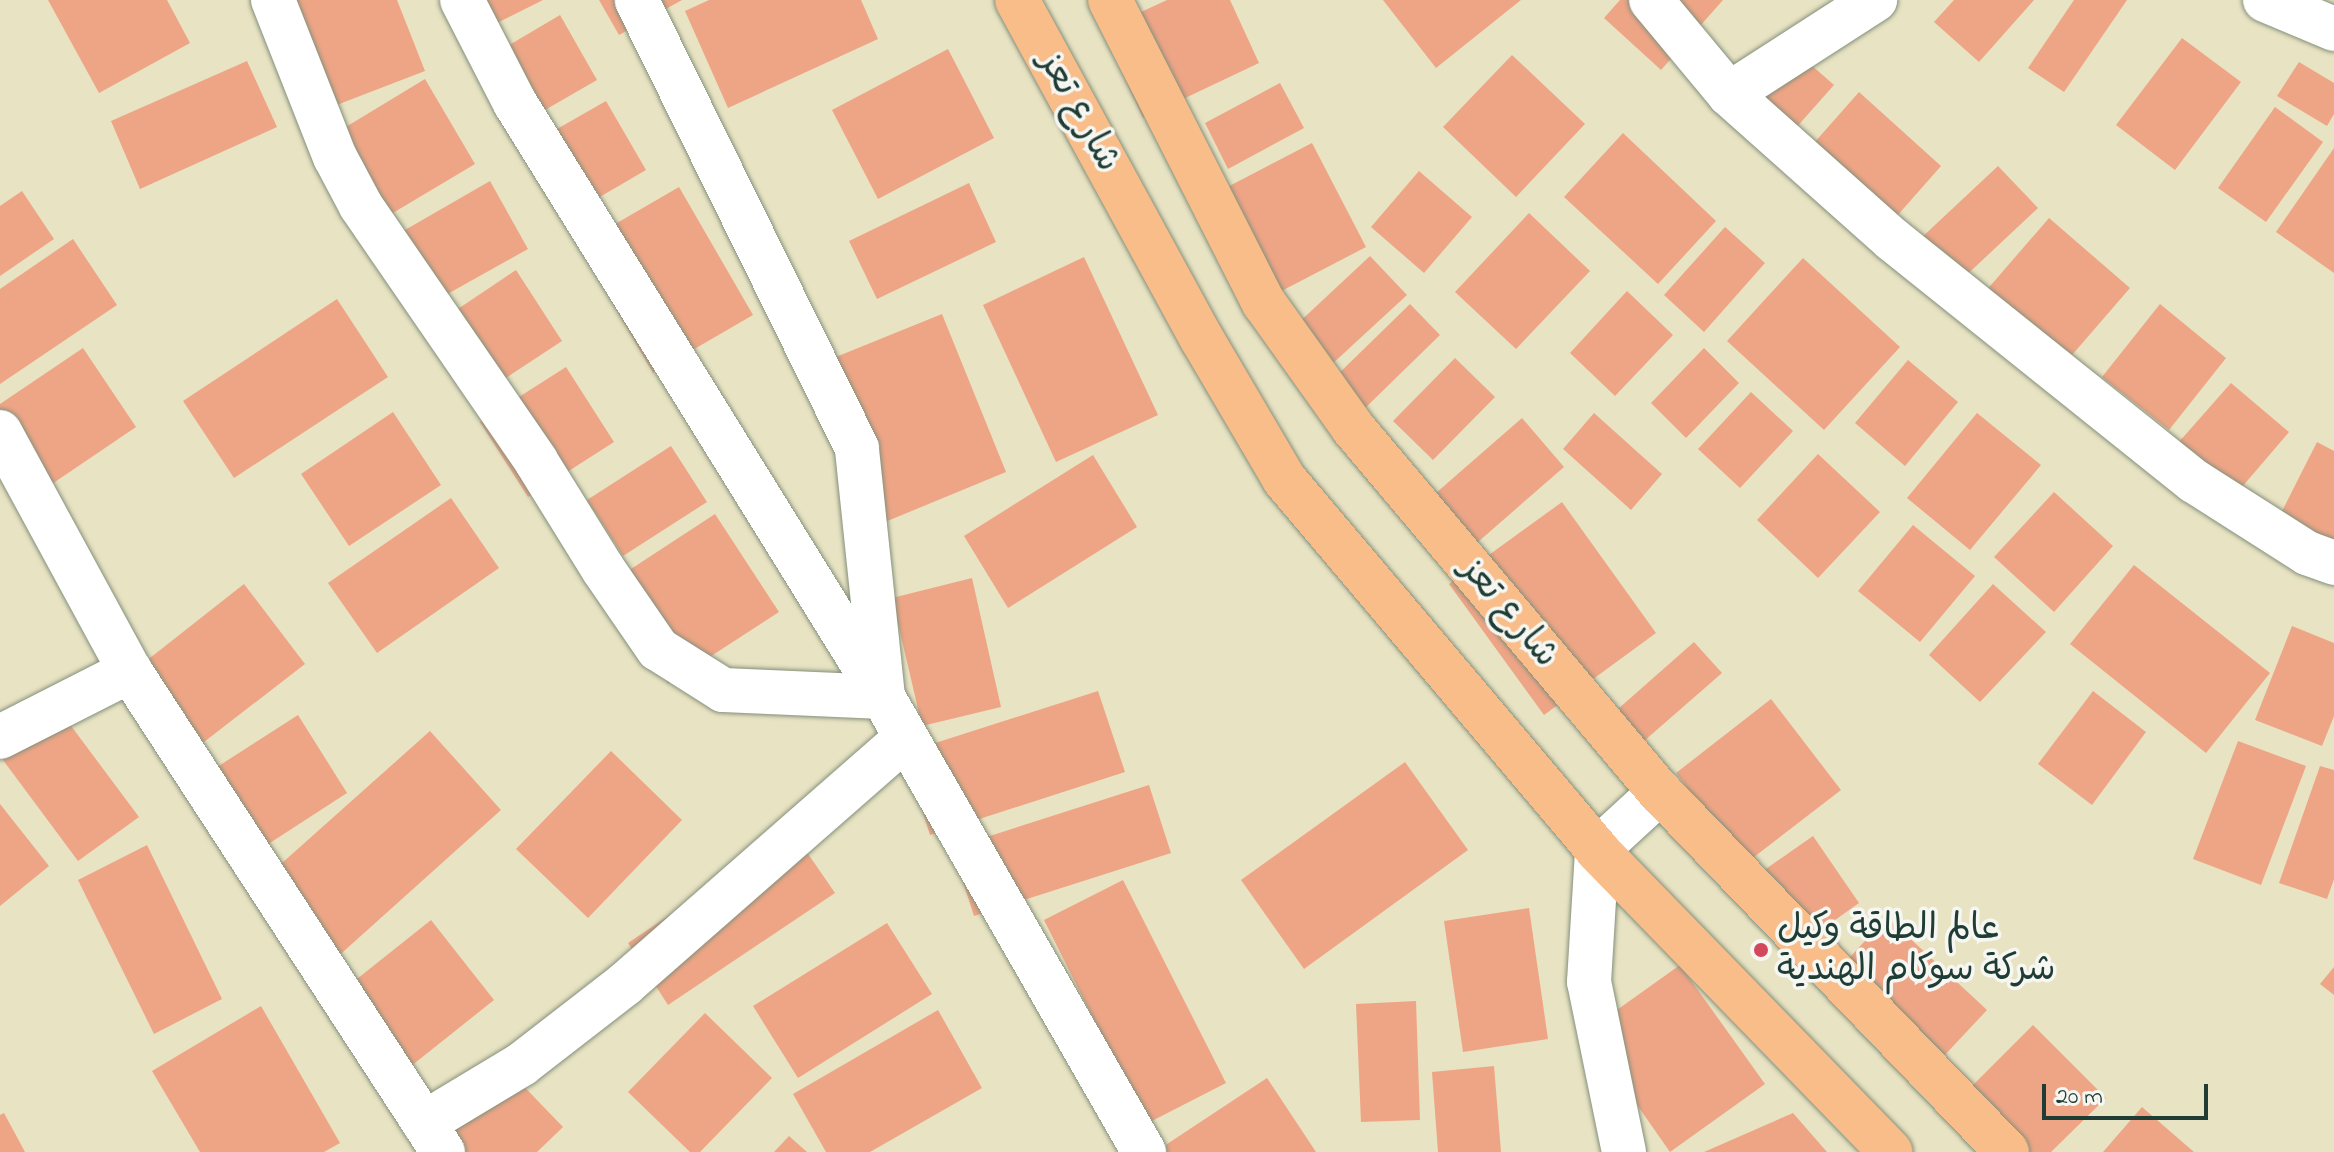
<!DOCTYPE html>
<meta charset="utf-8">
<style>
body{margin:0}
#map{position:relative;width:2334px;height:1152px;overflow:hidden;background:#e8e3c3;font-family:"Indie Flower","Playpen Sans Arabic",sans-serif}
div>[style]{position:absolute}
.building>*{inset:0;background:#eea586}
.roads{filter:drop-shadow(0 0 2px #84907c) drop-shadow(0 0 2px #84907c)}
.minor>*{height:44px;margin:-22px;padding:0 22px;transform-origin:22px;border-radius:22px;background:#fff}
.major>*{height:44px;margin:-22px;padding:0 22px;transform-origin:22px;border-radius:22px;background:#f8bd89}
.dots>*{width:22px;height:22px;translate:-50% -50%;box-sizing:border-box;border:4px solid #f6f6f2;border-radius:50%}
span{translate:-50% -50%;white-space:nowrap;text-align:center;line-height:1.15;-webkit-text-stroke:7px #f6f6f2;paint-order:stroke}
.street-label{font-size:36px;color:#1f3d34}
.poi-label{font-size:36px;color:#1f3d34}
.left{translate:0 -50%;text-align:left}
.scale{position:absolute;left:2042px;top:1084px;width:166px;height:36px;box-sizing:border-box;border:4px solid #1f3d34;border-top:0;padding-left:10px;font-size:24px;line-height:28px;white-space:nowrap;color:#1f3d34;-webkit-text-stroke:6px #f6f6f2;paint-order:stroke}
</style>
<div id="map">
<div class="building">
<div style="clip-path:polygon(48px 0,167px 0,190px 43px,99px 93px)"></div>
<div style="clip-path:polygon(278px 0,397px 0,425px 71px,321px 111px)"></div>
<div style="clip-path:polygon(440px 0,543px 0,461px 41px)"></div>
<div style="clip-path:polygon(599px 0,682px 0,619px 35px)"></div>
<div style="clip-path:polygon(709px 0,861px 0,878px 39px,728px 108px,685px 11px)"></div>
<div style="clip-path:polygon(1167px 0,1230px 0,1259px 63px,1143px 118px,1102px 30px)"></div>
<div style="clip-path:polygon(1383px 0,1521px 0,1436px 68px)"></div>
<div style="clip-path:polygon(1620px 0,1723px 0,1661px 70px,1604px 18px)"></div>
<div style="clip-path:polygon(1954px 0,2034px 0,1979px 62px,1934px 22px)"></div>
<div style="clip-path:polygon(2074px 0,2127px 0,2064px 92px,2028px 68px)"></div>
<div style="clip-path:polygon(560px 15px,597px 80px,519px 125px,482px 61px)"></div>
<div style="clip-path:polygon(2182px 38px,2241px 82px,2175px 170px,2116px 125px)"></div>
<div style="clip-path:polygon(1792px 48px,1834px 85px,1777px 149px,1735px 112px)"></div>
<div style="clip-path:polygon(948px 49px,994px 138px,878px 199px,832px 110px)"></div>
<div style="clip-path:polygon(1512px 55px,1585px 124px,1516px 197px,1443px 127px)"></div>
<div style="clip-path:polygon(247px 61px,277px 127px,140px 189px,111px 121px)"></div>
<div style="clip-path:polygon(2299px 62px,2334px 83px,2334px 114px,2327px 126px,2277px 96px)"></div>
<div style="clip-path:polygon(425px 79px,475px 164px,371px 226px,321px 142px)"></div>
<div style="clip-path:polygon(1280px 83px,1304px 128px,1228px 169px,1205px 123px)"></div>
<div style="clip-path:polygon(1859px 92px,1941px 166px,1882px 233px,1799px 160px)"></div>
<div style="clip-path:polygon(606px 101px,646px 170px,562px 219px,522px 149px)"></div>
<div style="clip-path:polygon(2275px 107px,2323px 142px,2266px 222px,2218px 188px)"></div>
<div style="clip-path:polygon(1623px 133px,1716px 221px,1658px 284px,1564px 197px)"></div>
<div style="clip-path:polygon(1312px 143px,1366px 247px,1268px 298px,1214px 194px)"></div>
<div style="clip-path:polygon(2334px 148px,2334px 273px,2276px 232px)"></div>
<div style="clip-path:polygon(1998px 166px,2038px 208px,1958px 283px,1919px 240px)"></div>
<div style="clip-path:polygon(1419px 171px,1472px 217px,1424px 273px,1371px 227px)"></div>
<div style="clip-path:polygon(490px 181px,528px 249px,435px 301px,398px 234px)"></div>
<div style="clip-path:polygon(969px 183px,996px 242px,877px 299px,849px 241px)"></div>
<div style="clip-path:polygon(679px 187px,753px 315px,653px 373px,579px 245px)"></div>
<div style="clip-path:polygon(22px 191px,54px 239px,0 276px,0 206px)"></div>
<div style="clip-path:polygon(1529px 213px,1590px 271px,1516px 349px,1455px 292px)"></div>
<div style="clip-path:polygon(2049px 218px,2130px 288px,2053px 377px,1972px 307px)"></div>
<div style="clip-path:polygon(1725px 227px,1765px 263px,1704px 332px,1664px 295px)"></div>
<div style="clip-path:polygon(73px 239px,117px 305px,0 384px,0 289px)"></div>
<div style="clip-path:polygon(1370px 256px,1407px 295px,1330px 366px,1294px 327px)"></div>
<div style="clip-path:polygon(1084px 257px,1158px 415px,1056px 462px,983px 305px)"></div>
<div style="clip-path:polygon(1803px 258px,1900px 347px,1824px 430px,1727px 341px)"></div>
<div style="clip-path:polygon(516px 270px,562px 341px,477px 397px,431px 327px)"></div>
<div style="clip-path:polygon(1627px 291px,1673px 335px,1615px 396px,1570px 353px)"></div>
<div style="clip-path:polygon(337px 299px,388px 377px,234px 478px,183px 401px)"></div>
<div style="clip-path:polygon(1410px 304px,1440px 335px,1359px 414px,1329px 383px)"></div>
<div style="clip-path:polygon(2160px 304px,2226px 358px,2169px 430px,2102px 377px)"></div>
<div style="clip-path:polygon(942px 314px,1006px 472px,885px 522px,821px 363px)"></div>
<div style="clip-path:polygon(83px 348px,136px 427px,18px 507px,0 479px,0 404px)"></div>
<div style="clip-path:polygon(1704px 348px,1739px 383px,1686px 438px,1651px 403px)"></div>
<div style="clip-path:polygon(1455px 358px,1495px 397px,1433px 460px,1393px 421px)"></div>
<div style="clip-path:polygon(1908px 360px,1958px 402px,1905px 466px,1855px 423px)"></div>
<div style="clip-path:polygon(566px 367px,614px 442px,528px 497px,480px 422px)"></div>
<div style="clip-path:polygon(2231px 383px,2289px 432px,2230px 501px,2171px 451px)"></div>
<div style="clip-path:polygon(1751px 392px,1793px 431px,1740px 488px,1698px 449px)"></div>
<div style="clip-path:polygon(393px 412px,441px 485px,349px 546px,301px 474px)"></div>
<div style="clip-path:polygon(1594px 413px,1662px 474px,1631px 510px,1563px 449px)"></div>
<div style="clip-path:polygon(1977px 413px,2041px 465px,1970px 550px,1907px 498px)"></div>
<div style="clip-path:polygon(1522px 418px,1564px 467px,1455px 562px,1413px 513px)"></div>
<div style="clip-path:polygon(2317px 442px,2334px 451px,2334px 550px,2274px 527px)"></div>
<div style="clip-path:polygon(671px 446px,707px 502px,623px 556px,587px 500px)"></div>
<div style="clip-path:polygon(1818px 454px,1880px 512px,1818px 578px,1757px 520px)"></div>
<div style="clip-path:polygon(1093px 455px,1137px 527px,1008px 608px,964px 536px)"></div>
<div style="clip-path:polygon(2054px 492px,2113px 546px,2054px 612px,1994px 557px)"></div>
<div style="clip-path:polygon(451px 498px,499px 568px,377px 653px,328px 583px)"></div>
<div style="clip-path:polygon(1562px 502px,1656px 633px,1544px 715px,1449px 584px)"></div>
<div style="clip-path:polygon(715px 514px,779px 612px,668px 684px,605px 586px)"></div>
<div style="clip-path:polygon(1913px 525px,1975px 576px,1920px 642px,1858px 591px)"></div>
<div style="clip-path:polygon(2134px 565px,2270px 673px,2206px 753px,2070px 644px)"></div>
<div style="clip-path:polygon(972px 578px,1001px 707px,922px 726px,892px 598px)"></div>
<div style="clip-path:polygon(244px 584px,305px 664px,182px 759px,122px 680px)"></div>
<div style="clip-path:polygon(1993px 584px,2046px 632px,1980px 702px,1929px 655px)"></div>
<div style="clip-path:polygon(2292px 626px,2334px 643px,2334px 716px,2322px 746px,2255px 720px)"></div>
<div style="clip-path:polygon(1694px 642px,1722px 673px,1628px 755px,1601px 724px)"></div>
<div style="clip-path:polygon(1098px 691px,1125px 772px,930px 835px,904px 753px)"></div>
<div style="clip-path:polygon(2093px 691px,2146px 732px,2092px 805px,2038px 764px)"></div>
<div style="clip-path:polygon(51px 699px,139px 817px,78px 861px,0 756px)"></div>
<div style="clip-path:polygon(1771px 699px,1841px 790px,1745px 864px,1676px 773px)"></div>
<div style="clip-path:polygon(298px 715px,347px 793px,236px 865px,186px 787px)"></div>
<div style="clip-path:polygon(430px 731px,501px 810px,324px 969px,254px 888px)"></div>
<div style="clip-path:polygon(2238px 741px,2306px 766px,2261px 885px,2193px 859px)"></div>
<div style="clip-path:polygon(611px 751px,682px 820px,588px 918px,516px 849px)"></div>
<div style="clip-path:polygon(1405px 762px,1468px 850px,1304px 969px,1241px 880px)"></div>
<div style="clip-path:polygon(2320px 766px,2334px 770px,2334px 879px,2327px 899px,2279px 883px)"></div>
<div style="clip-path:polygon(1149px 785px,1171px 853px,974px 916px,952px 848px)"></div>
<div style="clip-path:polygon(0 804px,49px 866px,0 906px)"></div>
<div style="clip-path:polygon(793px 832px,835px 893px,668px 1005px,628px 943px)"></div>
<div style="clip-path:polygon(1813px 836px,1859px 903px,1790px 952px,1743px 885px)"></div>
<div style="clip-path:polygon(147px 845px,222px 999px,154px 1034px,78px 880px)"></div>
<div style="clip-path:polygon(1123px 880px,1226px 1083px,1146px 1124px,1044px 920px)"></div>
<div style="clip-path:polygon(1529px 908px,1548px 1039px,1463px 1052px,1444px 921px)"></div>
<div style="clip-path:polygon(1887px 917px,1987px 1010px,1927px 1074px,1827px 982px)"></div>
<div style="clip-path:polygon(431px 920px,494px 1000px,386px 1086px,323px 1006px)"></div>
<div style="clip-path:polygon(887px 923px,932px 994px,798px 1078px,753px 1006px)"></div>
<div style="clip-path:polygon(1680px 965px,1765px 1084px,1670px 1152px,1586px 1032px)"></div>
<div style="clip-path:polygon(2334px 967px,2334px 995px,2320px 984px)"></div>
<div style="clip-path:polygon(1416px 1001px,1420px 1120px,1361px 1122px,1356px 1004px)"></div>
<div style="clip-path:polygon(261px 1006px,340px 1143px,324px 1152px,200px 1152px,152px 1071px)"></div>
<div style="clip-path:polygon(938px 1010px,982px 1088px,870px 1152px,826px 1152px,793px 1094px)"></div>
<div style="clip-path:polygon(705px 1013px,772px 1078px,700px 1152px,690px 1152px,628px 1092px)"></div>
<div style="clip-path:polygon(2033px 1025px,2106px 1098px,2051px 1152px,2026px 1152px,1966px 1092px)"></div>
<div style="clip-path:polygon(1494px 1066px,1501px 1152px,1438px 1152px,1432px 1072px)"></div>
<div style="clip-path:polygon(508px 1070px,563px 1127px,537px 1152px,453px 1152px,438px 1137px)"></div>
<div style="clip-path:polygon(1267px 1078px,1316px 1152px,1155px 1152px)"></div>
<div style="clip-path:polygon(2142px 1107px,2194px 1152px,2103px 1152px)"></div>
<div style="clip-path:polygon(4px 1113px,25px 1152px,0 1152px,0 1115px)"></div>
<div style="clip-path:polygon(1793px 1113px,1827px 1152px,1704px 1152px)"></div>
<div style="clip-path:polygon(789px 1136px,807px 1152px,774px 1152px)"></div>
</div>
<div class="roads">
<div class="minor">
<div style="left:273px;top:0;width:169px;rotate:68.5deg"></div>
<div style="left:335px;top:157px;width:55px;rotate:62deg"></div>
<div style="left:361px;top:206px;width:309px;rotate:55.5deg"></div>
<div style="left:536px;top:461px;width:127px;rotate:58.2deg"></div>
<div style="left:603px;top:569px;width:97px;rotate:55.5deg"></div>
<div style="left:658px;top:649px;width:77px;rotate:32.2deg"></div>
<div style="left:723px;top:690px;width:160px;rotate:2.5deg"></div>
<div style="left:883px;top:697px;width:250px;rotate:-96deg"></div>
<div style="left:857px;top:448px;width:499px;rotate:-116.2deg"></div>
<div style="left:462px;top:0;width:116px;rotate:62.8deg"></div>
<div style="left:515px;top:103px;width:699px;rotate:58.22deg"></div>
<div style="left:883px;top:697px;width:525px;rotate:60.16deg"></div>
<div style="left:1651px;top:0;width:122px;rotate:50.3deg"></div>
<div style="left:1729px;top:94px;width:220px;rotate:41.7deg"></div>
<div style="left:1893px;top:240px;width:386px;rotate:38.7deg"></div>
<div style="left:2194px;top:481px;width:134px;rotate:32.5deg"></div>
<div style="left:2307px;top:553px;width:29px;rotate:20deg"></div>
<div style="left:2265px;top:0;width:75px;rotate:22.8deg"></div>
<div style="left:1729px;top:94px;width:174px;rotate:-32.8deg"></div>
<div style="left:0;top:432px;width:272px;rotate:61.5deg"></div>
<div style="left:130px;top:671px;width:574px;rotate:56.95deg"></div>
<div style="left:0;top:737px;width:146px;rotate:-26.9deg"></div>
<div style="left:424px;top:1123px;width:114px;rotate:-31deg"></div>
<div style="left:522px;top:1064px;width:130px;rotate:-37.8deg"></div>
<div style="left:625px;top:984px;width:373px;rotate:-41.2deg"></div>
<div style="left:1624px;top:1152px;width:174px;rotate:-101.6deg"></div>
<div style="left:1589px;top:982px;width:132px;rotate:-86.5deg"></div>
<div style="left:1597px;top:850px;width:86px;rotate:-42.6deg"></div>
</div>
<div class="major">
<div style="left:1017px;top:0;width:386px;rotate:61.4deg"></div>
<div style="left:1202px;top:339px;width:162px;rotate:59.6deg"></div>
<div style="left:1284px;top:479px;width:485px;rotate:49.8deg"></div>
<div style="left:1597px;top:850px;width:421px;rotate:45.8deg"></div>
<div style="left:1110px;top:0;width:340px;rotate:63.1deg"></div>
<div style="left:1264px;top:303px;width:153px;rotate:54.5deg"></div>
<div style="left:1353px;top:428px;width:476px;rotate:49.9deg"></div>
<div style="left:1660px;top:792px;width:500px;rotate:46.05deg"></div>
</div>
</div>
<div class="dots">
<div style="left:1761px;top:950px;background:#d1495b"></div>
</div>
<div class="street-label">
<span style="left:1078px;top:112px;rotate:61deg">شارع تعز</span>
<span style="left:1508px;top:613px;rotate:50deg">شارع تعز</span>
</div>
<div class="poi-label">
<span class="left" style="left:1777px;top:950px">عالم الطاقة وكيل<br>شركة سوكام الهندية</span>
</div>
<div class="scale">20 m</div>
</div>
